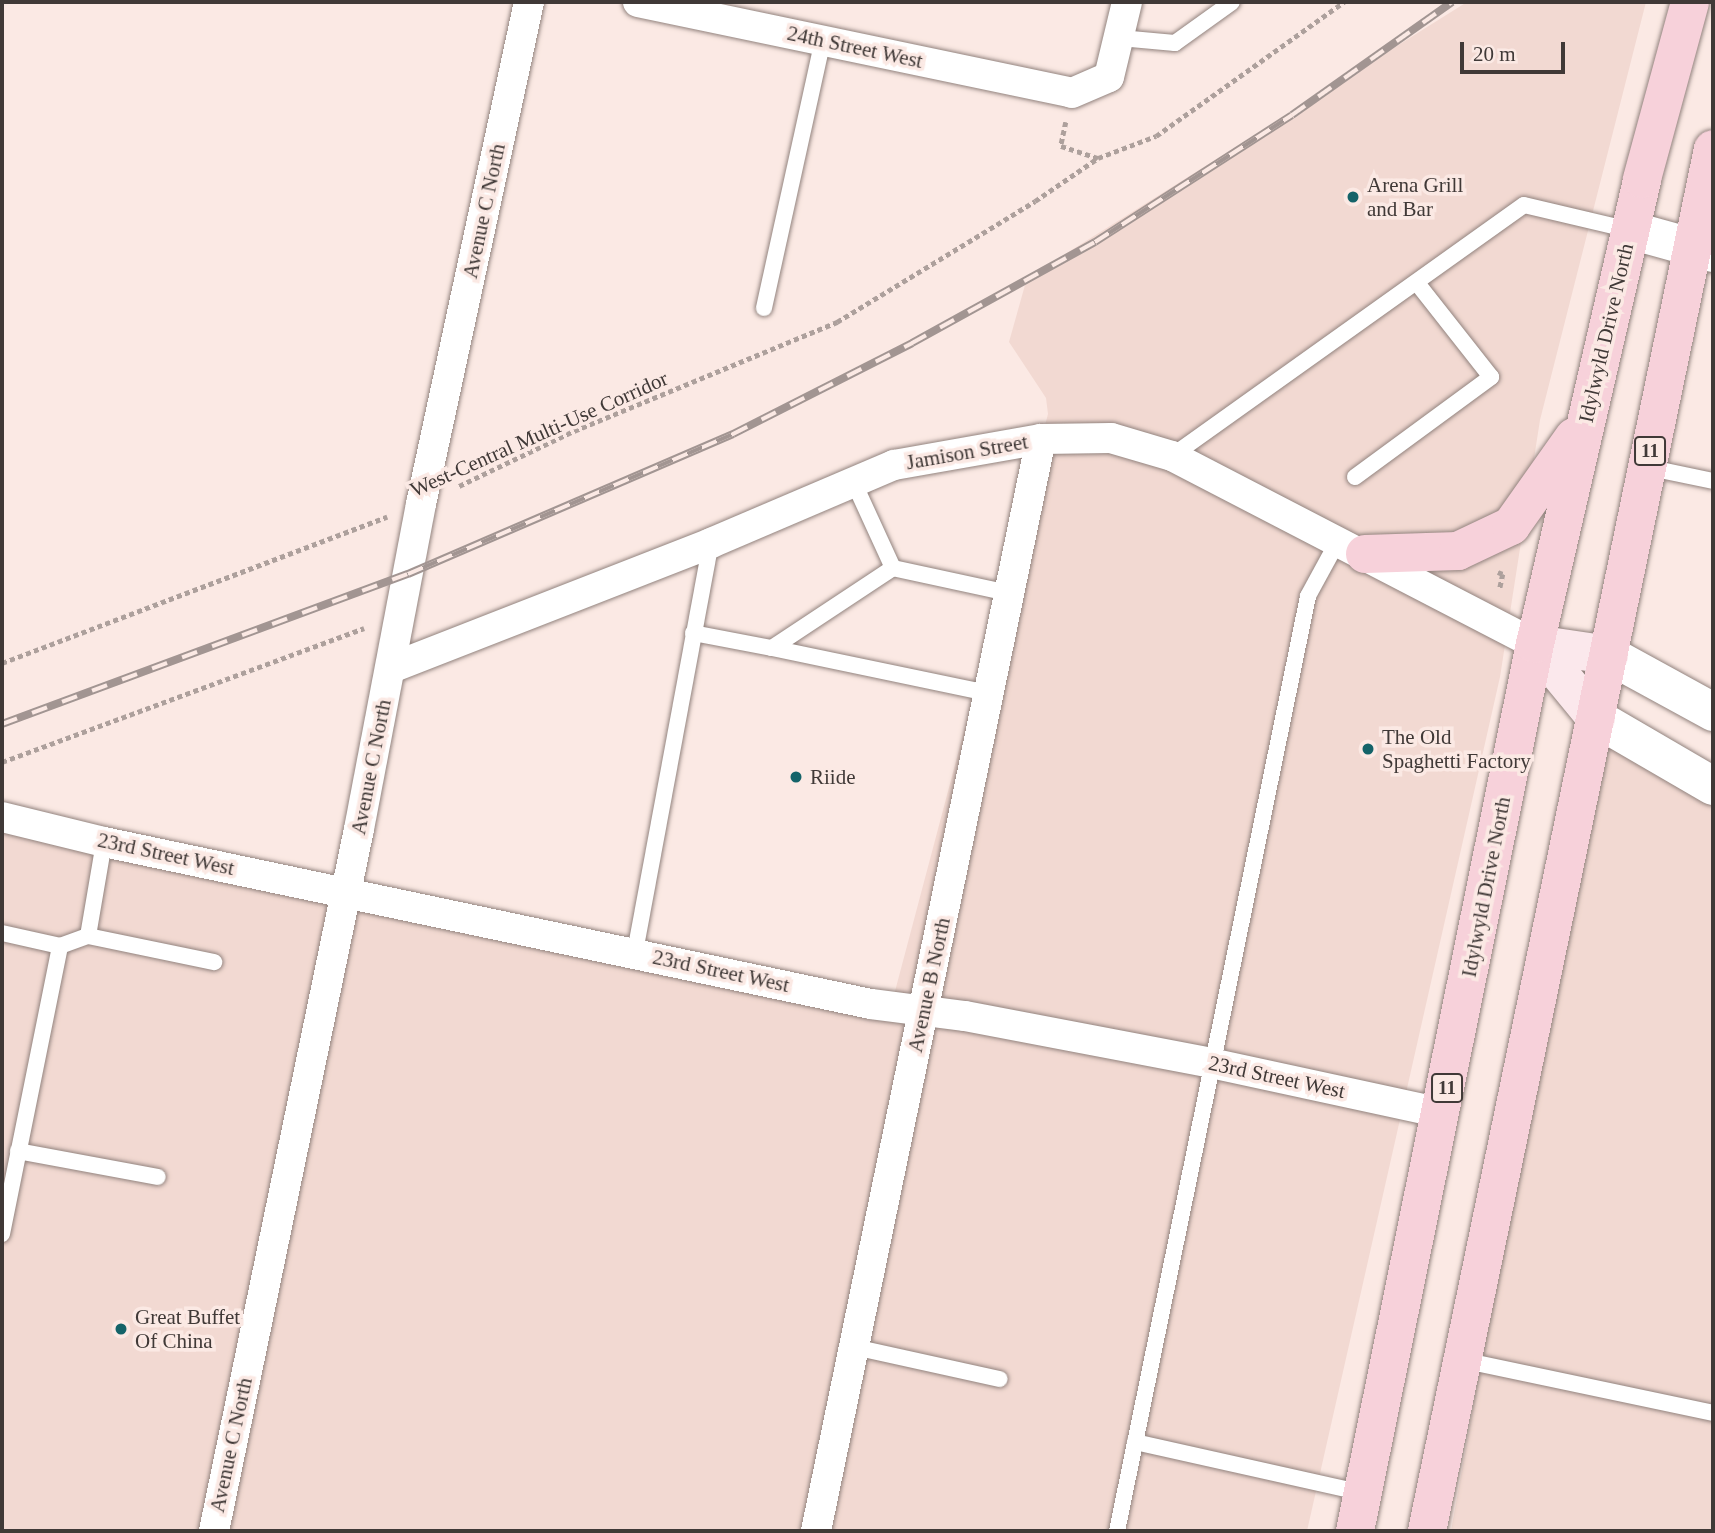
<!DOCTYPE html>
<style>
body{margin:0}
#map{position:relative;width:1715px;height:1533px;overflow:hidden;background:#fbe9e4;font-family:Georgia,serif}
div>[style]{position:absolute}
.built>*{inset:0;background:#f2d9d2}
.path>*{height:4.5px;margin-top:-2.25px;transform-origin:0;background:repeating-linear-gradient(90deg,#ada09c 0 5px,transparent 0 8.5px)}
.roads{filter:drop-shadow(0 0 2px #92837e) drop-shadow(0 0 2px #92837e)}
.service>*{height:16px;margin:-8px;padding:0 8px;transform-origin:8px;border-radius:8px;background:#fff}
.minor>*{height:30px;margin:-15px;padding:0 15px;transform-origin:15px;border-radius:15px;background:#fff}
.tertiary>*{height:38px;margin:-19px;padding:0 19px;transform-origin:19px;border-radius:19px;background:#fff}
.secondary>*{height:38px;margin:-19px;padding:0 19px;transform-origin:19px;border-radius:19px;background:#fbe8ec}
.primary>*{height:38px;margin:-19px;padding:0 19px;transform-origin:19px;border-radius:19px;background:#f7d1da}
.rail>*{height:8px;margin-top:-4px;transform-origin:0;background:repeating-linear-gradient(90deg,#fbe9e4 0 16px,#a29592 0 32px);box-sizing:border-box;border-block:2px solid #a29592}
.dots>*{width:19px;height:19px;translate:-50% -50%;box-sizing:border-box;border:4px solid #fbe9e4;border-radius:50%}
span{translate:-50% -50%;white-space:nowrap;text-align:center;line-height:1.15;-webkit-text-stroke:7px #fbe9e4;paint-order:stroke}
.shield-label span{padding:2px 5px;background:#fbe9e4;border:2px solid;border-radius:5px;-webkit-text-stroke-width:0}
.shield-label{font-size:19px;color:#403937;font-weight:700}
.street-label{font-size:21px;color:#403937}
.poi-label{font-size:21px;color:#403937}
.left{translate:0 -50%;text-align:left}
.frame{position:absolute;inset:0;border:4px solid #403937;pointer-events:none}
.scale{position:absolute;left:1460px;top:42px;width:105px;height:32px;box-sizing:border-box;border:4px solid #403937;border-top:0;padding-left:9px;font-size:21px;line-height:24px;white-space:nowrap;color:#403937;-webkit-text-stroke:5px #fbe9e4;paint-order:stroke}
</style>
<div id="map">
<div class="built">
<div style="clip-path:polygon(1467px 2px,1646px 2px,1540px 420px,1500px 677px,1307px 1531px,2px 1531px,2px 817px,894px 995px,1048px 414px,1046px 398px,1009px 342px,1027px 278px)"></div>
<div style="clip-path:polygon(1596px 718px,1713px 786px,1713px 1531px,1451px 1531px)"></div>
</div>
<div class="path">
<div style="left:1066px;top:122px;width:25px;rotate:102deg"></div>
<div style="left:1061px;top:146px;width:39px;rotate:18deg"></div>
<div style="left:1098px;top:158px;width:62px;rotate:-20.8deg"></div>
<div style="left:1156px;top:136px;width:231px;rotate:-35.5deg"></div>
<div style="left:459px;top:486px;width:127px;rotate:-25.6deg"></div>
<div style="left:574px;top:431px;width:285px;rotate:-22.5deg"></div>
<div style="left:837px;top:322px;width:232px;rotate:-31.4deg"></div>
<div style="left:1035px;top:201px;width:76px;rotate:-34.3deg"></div>
<div style="left:1498px;top:572px;width:5px;rotate:22deg"></div>
<div style="left:1503px;top:574px;width:14px;rotate:102deg"></div>
<div style="left:2px;top:663px;width:412px;rotate:-20.8deg"></div>
<div style="left:2px;top:762px;width:386px;rotate:-20.3deg"></div>
</div>
<div class="roads">
<div class="service">
<div style="left:1120px;top:38px;width:55px;rotate:5.2deg"></div>
<div style="left:1175px;top:43px;width:70px;rotate:-35.7deg"></div>
<div style="left:764px;top:308px;width:274px;rotate:-77.6deg"></div>
<div style="left:1172px;top:456px;width:432px;rotate:-35.5deg"></div>
<div style="left:1524px;top:205px;width:109px;rotate:13.3deg"></div>
<div style="left:1646px;top:467px;width:68px;rotate:11.8deg"></div>
<div style="left:1355px;top:477px;width:169px;rotate:-36.3deg"></div>
<div style="left:1491px;top:377px;width:120px;rotate:-128.2deg"></div>
<div style="left:893px;top:568px;width:119px;rotate:12.2deg"></div>
<div style="left:693px;top:633px;width:80px;rotate:10.8deg"></div>
<div style="left:772px;top:648px;width:145px;rotate:-33.5deg"></div>
<div style="left:893px;top:568px;width:94px;rotate:-114.6deg"></div>
<div style="left:772px;top:648px;width:221px;rotate:11.8deg"></div>
<div style="left:2px;top:933px;width:59px;rotate:12.6deg"></div>
<div style="left:88px;top:936px;width:129px;rotate:11.7deg"></div>
<div style="left:635px;top:952px;width:416px;rotate:-79.5deg"></div>
<div style="left:18px;top:1151px;width:142px;rotate:10.5deg"></div>
<div style="left:2px;top:1234px;width:294px;rotate:-78.6deg"></div>
<div style="left:60px;top:946px;width:30px;rotate:-20deg"></div>
<div style="left:88px;top:936px;width:95px;rotate:-80.3deg"></div>
<div style="left:854px;top:1347px;width:149px;rotate:12.4deg"></div>
<div style="left:1462px;top:1360px;width:257px;rotate:11.9deg"></div>
<div style="left:1135px;top:1442px;width:234px;rotate:12.6deg"></div>
<div style="left:1117px;top:1531px;width:954px;rotate:-78.45deg"></div>
<div style="left:1308px;top:596px;width:63px;rotate:-61.4deg"></div>
</div>
<div class="minor">
<div style="left:638px;top:2px;width:443px;rotate:11.8deg"></div>
<div style="left:1072px;top:93px;width:40px;rotate:-23.4deg"></div>
<div style="left:1109px;top:77px;width:77px;rotate:-76.5deg"></div>
<div style="left:391px;top:668px;width:344px;rotate:-21.3deg"></div>
<div style="left:711px;top:543px;width:199px;rotate:-23.1deg"></div>
<div style="left:894px;top:465px;width:149px;rotate:-10deg"></div>
<div style="left:1041px;top:439px;width:70px;rotate:-0.8deg"></div>
<div style="left:1111px;top:438px;width:64px;rotate:16.4deg"></div>
<div style="left:1172px;top:456px;width:409px;rotate:27.4deg"></div>
<div style="left:2px;top:817px;width:105px;rotate:13.8deg"></div>
<div style="left:104px;top:842px;width:784px;rotate:11.93deg"></div>
<div style="left:871px;top:1004px;width:95px;rotate:7.3deg"></div>
<div style="left:965px;top:1016px;width:250px;rotate:10.8deg"></div>
<div style="left:1211px;top:1063px;width:236px;rotate:12.2deg"></div>
<div style="left:214px;top:1531px;width:717px;rotate:-78.33deg"></div>
<div style="left:359px;top:829px;width:331px;rotate:-79.2deg"></div>
<div style="left:421px;top:504px;width:513px;rotate:-77.86deg"></div>
<div style="left:816px;top:1531px;width:1115px;rotate:-78.36deg"></div>
</div>
<div class="tertiary">
<div style="left:1630px;top:230px;width:86px;rotate:15.5deg"></div>
<div style="left:1609px;top:655px;width:119px;rotate:28.7deg"></div>
<div style="left:1596px;top:718px;width:135px;rotate:30.2deg"></div>
</div>
<div class="secondary">
<div style="left:1535px;top:644px;width:96px;rotate:50.5deg"></div>
<div style="left:1535px;top:644px;width:75px;rotate:8.5deg"></div>
</div>
<div class="primary">
<div style="left:1365px;top:554px;width:93px;rotate:-1.8deg"></div>
<div style="left:1458px;top:551px;width:59px;rotate:-25.3deg"></div>
<div style="left:1511px;top:526px;width:109px;rotate:-54.7deg"></div>
<div style="left:1355px;top:1531px;width:905px;rotate:-78.53deg"></div>
<div style="left:1535px;top:644px;width:477px;rotate:-77deg"></div>
<div style="left:1642px;top:179px;width:183px;rotate:-74.8deg"></div>
<div style="left:1427px;top:1531px;width:1411px;rotate:-78.31deg"></div>
</div>
</div>
<div class="rail">
<div style="left:2px;top:724px;width:433px;rotate:-20.3deg"></div>
<div style="left:408px;top:574px;width:354px;rotate:-23.3deg"></div>
<div style="left:733px;top:434px;width:201px;rotate:-26.9deg"></div>
<div style="left:912px;top:343px;width:209px;rotate:-28.9deg"></div>
<div style="left:1095px;top:242px;width:234px;rotate:-32.8deg"></div>
<div style="left:1292px;top:115px;width:196px;rotate:-35.2deg"></div>
</div>
<div class="dots">
<div style="left:1353px;top:197px;background:#146369"></div>
<div style="left:1368px;top:749px;background:#146369"></div>
<div style="left:796px;top:777px;background:#146369"></div>
<div style="left:121px;top:1329px;background:#146369"></div>
</div>
<div class="shield-label">
<span style="left:1650px;top:451px">11</span>
<span style="left:1447px;top:1088px">11</span>
</div>
<div class="street-label">
<span style="left:855px;top:47px;rotate:12deg">24th Street West</span>
<span style="left:484px;top:211px;rotate:-78deg">Avenue C North</span>
<span style="left:1606px;top:333px;rotate:-77deg">Idylwyld Drive North</span>
<span style="left:539px;top:434px;rotate:-24deg">West-Central Multi-Use Corridor</span>
<span style="left:967px;top:452px;rotate:-10deg">Jamison Street</span>
<span style="left:371px;top:767px;rotate:-79deg">Avenue C North</span>
<span style="left:166px;top:854px;rotate:12deg">23rd Street West</span>
<span style="left:1486px;top:887px;rotate:-79deg">Idylwyld Drive North</span>
<span style="left:721px;top:971px;rotate:12deg">23rd Street West</span>
<span style="left:929px;top:985px;rotate:-78deg">Avenue B North</span>
<span style="left:1277px;top:1077px;rotate:12deg">23rd Street West</span>
<span style="left:231px;top:1445px;rotate:-78deg">Avenue C North</span>
</div>
<div class="poi-label">
<span class="left" style="left:1367px;top:197px">Arena Grill<br>and Bar</span>
<span class="left" style="left:1382px;top:749px">The Old<br>Spaghetti Factory</span>
<span class="left" style="left:810px;top:777px">Riide</span>
<span class="left" style="left:135px;top:1329px">Great Buffet<br>Of China</span>
</div>
<div class="frame"></div>
<div class="scale">20 m</div>
</div>
